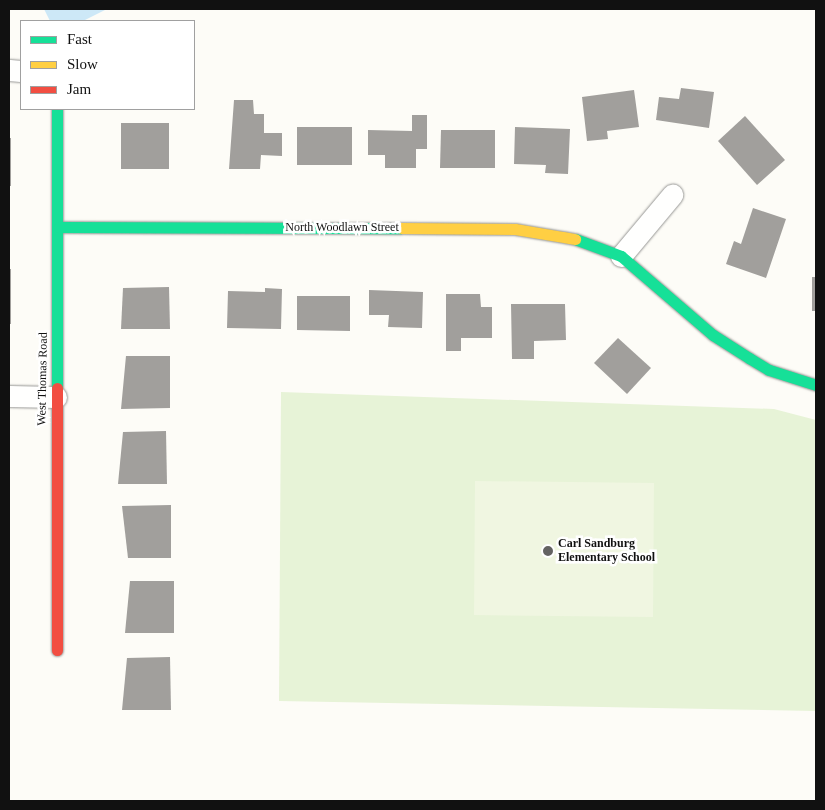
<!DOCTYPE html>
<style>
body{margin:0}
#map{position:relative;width:825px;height:810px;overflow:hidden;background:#fdfcf7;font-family:"Times New Roman",serif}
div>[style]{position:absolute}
.green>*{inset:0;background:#e7f3d7}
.pitch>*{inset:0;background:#f0f6e1}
.water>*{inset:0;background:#cde8f7}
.building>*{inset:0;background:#a19f9c}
.roads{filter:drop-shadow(0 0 1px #979795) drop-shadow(0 0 1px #979795)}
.street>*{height:21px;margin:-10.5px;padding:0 10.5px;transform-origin:10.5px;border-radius:10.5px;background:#fffffe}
.fast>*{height:11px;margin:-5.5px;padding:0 5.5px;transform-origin:5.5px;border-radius:5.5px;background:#16e098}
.slow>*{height:11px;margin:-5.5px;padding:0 5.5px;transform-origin:5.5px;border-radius:5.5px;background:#ffcf43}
.jam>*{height:11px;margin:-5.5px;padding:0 5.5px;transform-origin:5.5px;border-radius:5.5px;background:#f24e42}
.dots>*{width:14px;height:14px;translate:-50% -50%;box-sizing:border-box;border:2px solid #fff;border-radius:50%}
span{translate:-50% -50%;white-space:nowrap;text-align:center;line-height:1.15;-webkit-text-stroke:5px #fff;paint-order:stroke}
.street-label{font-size:12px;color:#111}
.poi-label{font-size:12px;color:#111;font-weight:700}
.left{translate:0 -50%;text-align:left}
.frame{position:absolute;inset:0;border:10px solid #111;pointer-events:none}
.legend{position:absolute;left:20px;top:20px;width:175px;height:90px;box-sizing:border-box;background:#fff;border:1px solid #a0a0a0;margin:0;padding:6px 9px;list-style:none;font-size:15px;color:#111}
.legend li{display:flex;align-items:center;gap:10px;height:25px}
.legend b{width:25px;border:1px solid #a0a0a0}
</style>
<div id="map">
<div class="green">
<div style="clip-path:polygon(281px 392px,774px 409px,816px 420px,816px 711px,279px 701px)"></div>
</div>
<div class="pitch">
<div style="clip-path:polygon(475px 481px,654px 483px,653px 617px,474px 615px)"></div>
</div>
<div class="water">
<div style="clip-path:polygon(44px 9px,107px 9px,83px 21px,50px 21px)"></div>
</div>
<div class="building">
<div style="clip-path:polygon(681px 88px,714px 92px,709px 128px,656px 120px,659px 97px,679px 99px)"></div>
<div style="clip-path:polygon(634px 90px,639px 127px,607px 131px,608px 139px,587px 141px,582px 97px)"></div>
<div style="clip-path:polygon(234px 100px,253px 100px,254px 114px,264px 114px,264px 133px,282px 133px,282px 156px,261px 155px,260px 169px,229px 169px)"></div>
<div style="clip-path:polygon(412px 115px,427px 115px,427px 149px,416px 149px,416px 168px,385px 168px,385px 155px,368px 155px,368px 130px,412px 131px)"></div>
<div style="clip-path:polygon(745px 116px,785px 160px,757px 185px,718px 141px)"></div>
<div style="clip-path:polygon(121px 123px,169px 123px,169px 169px,121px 169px)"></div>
<div style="clip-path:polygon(297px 127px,352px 127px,352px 165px,297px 165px)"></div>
<div style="clip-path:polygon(515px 127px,570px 129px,568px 174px,545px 173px,546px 165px,514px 164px)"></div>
<div style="clip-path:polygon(441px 130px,495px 130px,495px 168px,440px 168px)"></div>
<div style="clip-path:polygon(9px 138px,11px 138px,11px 186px,9px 186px)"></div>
<div style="clip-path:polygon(753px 208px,786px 219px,766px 278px,726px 264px,734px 241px,741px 244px)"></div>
<div style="clip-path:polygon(9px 269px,11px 269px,11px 324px,9px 324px)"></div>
<div style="clip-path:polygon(812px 277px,816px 277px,816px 311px,812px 311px)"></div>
<div style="clip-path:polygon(169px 287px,170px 329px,121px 329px,123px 288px)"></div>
<div style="clip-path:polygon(265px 288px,282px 289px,281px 329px,227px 328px,228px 291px,265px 292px)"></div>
<div style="clip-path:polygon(369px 290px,423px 292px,422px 328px,388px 327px,389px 315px,369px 315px)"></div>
<div style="clip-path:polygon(446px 294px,480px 294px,481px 307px,492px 307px,492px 338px,461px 338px,461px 351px,446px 351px)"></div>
<div style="clip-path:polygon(297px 296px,350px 296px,350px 331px,297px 330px)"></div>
<div style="clip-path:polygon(511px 304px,565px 304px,566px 340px,534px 341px,534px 359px,512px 359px)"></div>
<div style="clip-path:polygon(618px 338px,651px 368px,627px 394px,594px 363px)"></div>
<div style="clip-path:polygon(126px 356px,170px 356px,170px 408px,121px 409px)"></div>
<div style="clip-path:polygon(166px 431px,167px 484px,118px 484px,123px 432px)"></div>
<div style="clip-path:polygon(171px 505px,171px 558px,128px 558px,122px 506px)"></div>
<div style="clip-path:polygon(130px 581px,174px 581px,174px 633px,125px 633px)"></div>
<div style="clip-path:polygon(170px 657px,171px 710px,122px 710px,127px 658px)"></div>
</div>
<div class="roads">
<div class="street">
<div style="left:9px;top:70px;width:12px;rotate:5deg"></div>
<div style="left:621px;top:256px;width:80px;rotate:-50.1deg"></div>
<div style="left:9px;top:396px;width:47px;rotate:1.2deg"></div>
</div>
<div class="fast">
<div style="left:57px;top:109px;width:279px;rotate:90deg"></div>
<div style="left:59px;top:227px;width:342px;rotate:0.2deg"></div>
<div style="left:575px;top:239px;width:49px;rotate:20.3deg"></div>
<div style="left:621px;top:256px;width:121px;rotate:40.7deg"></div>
<div style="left:713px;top:335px;width:43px;rotate:32.6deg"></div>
<div style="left:749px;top:358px;width:23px;rotate:31deg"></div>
<div style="left:769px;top:370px;width:49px;rotate:17.7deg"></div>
</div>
<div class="slow">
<div style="left:401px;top:228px;width:114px;rotate:0.5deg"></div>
<div style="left:515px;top:229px;width:61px;rotate:9.5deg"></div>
</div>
<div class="jam">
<div style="left:57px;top:388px;width:262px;rotate:90deg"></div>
</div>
</div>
<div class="dots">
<div style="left:548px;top:551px;background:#646362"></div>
</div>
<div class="street-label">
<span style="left:342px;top:228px">North Woodlawn Street</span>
<span style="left:43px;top:379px;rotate:-89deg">West Thomas Road</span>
</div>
<div class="poi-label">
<span class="left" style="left:558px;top:551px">Carl Sandburg<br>Elementary School</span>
</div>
<div class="frame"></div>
<ul class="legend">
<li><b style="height:6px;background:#16e098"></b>Fast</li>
<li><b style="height:6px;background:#ffcf43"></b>Slow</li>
<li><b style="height:6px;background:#f24e42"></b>Jam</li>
</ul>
</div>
